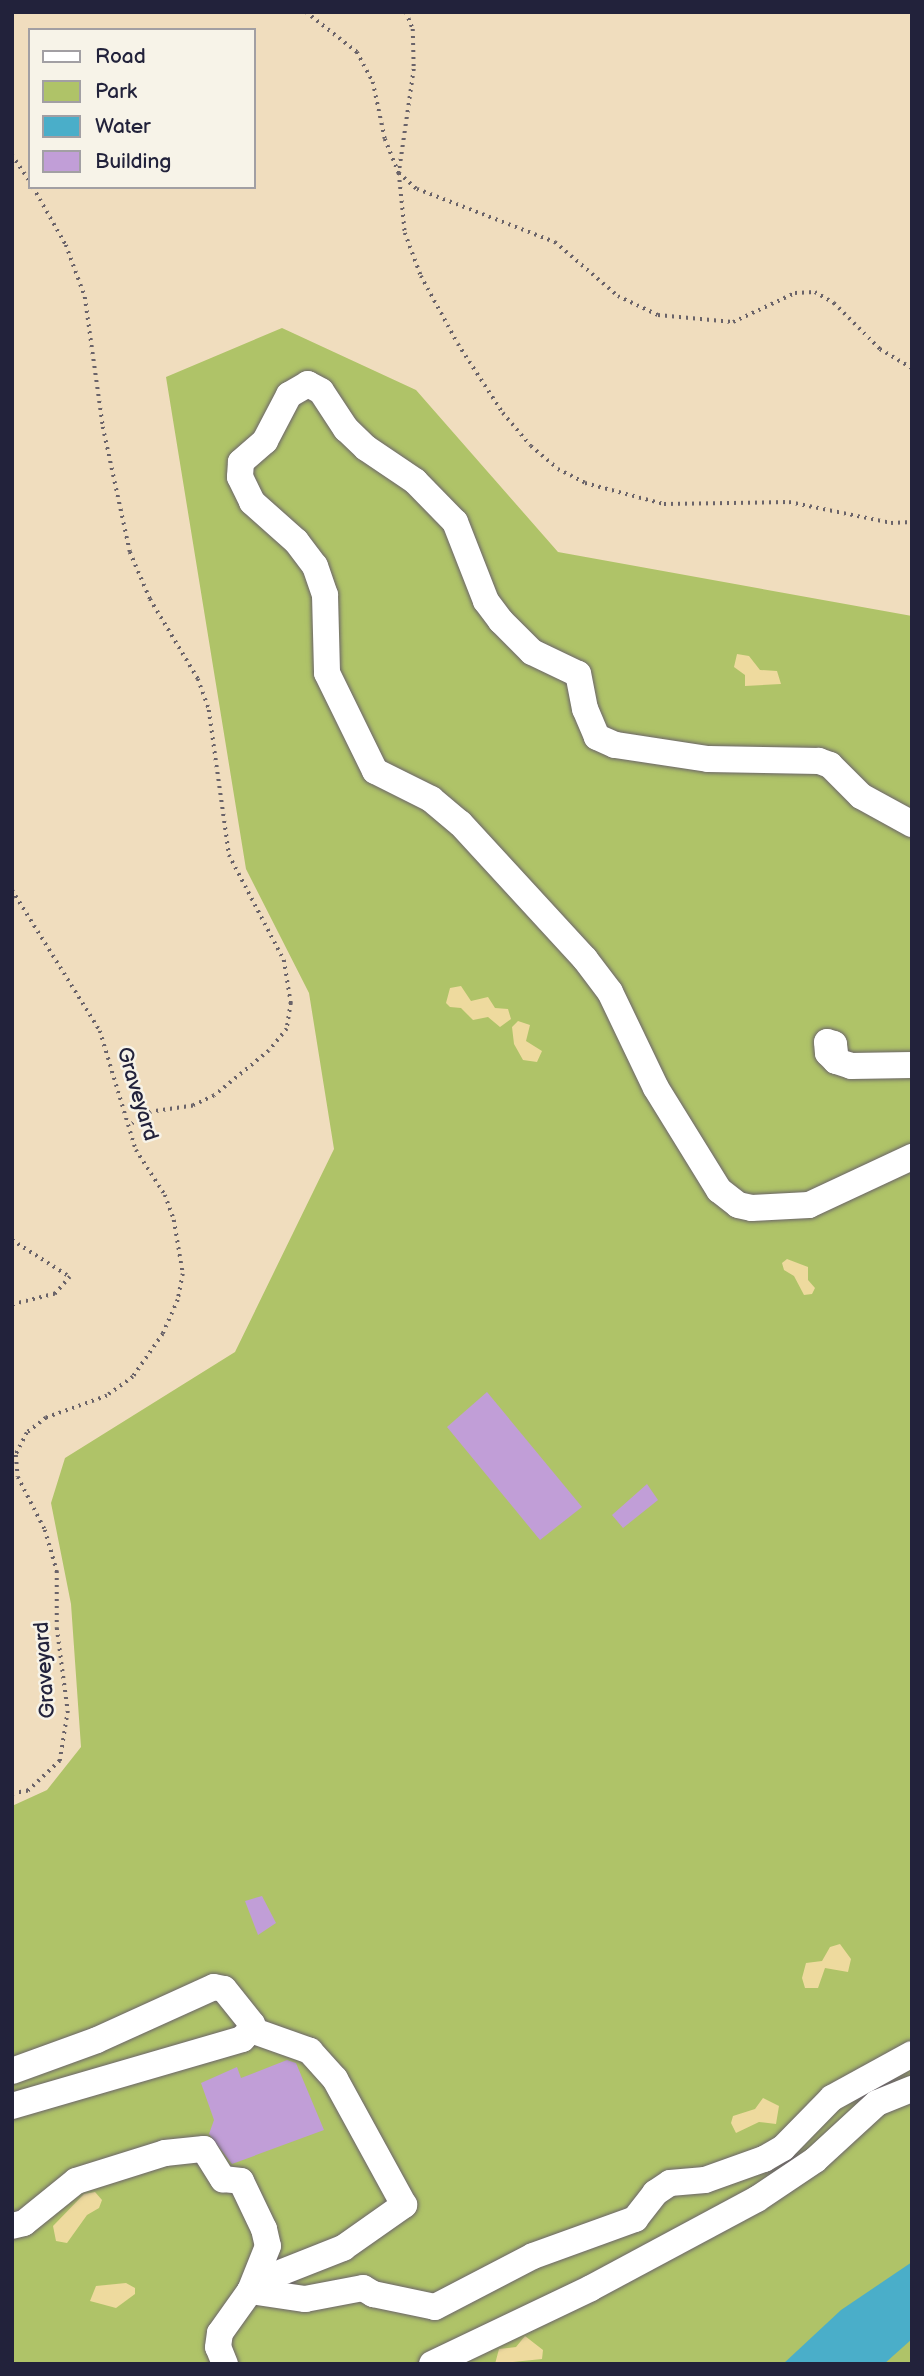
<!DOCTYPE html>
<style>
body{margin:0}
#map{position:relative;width:924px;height:2376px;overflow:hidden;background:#f0ddbe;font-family:"Balsamiq Sans",sans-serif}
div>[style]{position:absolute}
.green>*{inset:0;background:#afc368}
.sand>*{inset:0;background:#eeda9e}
.water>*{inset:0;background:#4aaec9}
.building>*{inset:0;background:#c19ed7}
.path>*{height:3.5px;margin-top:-1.75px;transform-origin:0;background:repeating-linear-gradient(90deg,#6a6369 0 2px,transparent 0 7px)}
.roads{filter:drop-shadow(0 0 2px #6a6369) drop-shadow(0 0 2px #6a6369)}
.minor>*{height:26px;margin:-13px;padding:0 13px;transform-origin:13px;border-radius:13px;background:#fff}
span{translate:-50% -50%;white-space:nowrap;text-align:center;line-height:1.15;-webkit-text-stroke:5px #f7f3e8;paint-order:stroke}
.street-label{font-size:21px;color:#22223b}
.frame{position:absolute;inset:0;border:14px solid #22223b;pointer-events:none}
.legend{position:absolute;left:28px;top:28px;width:228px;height:161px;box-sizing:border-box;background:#f7f3e8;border:2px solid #a29fa3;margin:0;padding:9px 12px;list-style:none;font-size:21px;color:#22223b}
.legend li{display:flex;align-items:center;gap:14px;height:35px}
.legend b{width:35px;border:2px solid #a29fa3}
</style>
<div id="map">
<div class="green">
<div style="clip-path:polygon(282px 328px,416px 390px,558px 552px,912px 616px,912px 2364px,12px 2364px,12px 1806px,47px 1790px,81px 1747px,71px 1604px,51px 1503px,65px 1458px,235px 1352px,334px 1149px,309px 993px,246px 869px,166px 377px)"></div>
</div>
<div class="sand">
<div style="clip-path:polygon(737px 654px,749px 656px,760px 670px,777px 671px,781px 684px,745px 686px,745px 675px,734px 667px)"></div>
<div style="clip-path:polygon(461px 986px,471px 1001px,488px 997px,495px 1008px,508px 1009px,511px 1019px,500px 1027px,488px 1017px,473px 1020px,461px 1008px,450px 1007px,446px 1003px,450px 988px)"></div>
<div style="clip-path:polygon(518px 1021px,530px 1025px,526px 1041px,542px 1051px,537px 1062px,523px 1060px,514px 1044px,512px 1027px)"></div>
<div style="clip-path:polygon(787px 1259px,808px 1267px,808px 1280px,815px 1288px,812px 1294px,804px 1295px,794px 1276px,784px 1270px,782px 1263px)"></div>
<div style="clip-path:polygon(840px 1944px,851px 1959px,848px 1972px,825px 1968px,818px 1988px,805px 1988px,802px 1978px,806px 1963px,822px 1961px,830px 1947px)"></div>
<div style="clip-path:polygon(763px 2098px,779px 2106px,776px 2124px,759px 2122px,736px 2133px,731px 2123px,733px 2116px,755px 2109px)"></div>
<div style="clip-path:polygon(95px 2192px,102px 2200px,99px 2208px,87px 2215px,67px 2243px,56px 2241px,53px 2226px,84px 2194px)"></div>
<div style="clip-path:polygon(126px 2283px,135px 2288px,135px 2294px,116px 2308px,90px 2301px,96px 2286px)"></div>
<div style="clip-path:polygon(525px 2336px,543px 2350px,542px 2359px,495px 2364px,499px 2349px,516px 2347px)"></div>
</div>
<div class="water">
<div style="clip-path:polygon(912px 2262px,912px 2339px,884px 2364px,783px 2364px,841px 2310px)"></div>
</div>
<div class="building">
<div style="clip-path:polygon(487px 1392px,582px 1507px,540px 1540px,447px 1427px)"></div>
<div style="clip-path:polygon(647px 1484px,658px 1500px,623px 1528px,612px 1515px)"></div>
<div style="clip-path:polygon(262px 1896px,276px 1923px,258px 1935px,245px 1901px)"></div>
<div style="clip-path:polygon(287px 2060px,296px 2063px,324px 2130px,232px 2164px,209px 2134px,214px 2120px,201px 2083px,237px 2067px,241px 2078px)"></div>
</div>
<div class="path">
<div style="left:306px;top:12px;width:65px;rotate:38.1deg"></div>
<div style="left:357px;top:52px;width:34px;rotate:62deg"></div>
<div style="left:373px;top:82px;width:58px;rotate:78.1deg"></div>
<div style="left:385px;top:139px;width:37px;rotate:68deg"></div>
<div style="left:399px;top:173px;width:24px;rotate:42deg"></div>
<div style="left:417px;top:189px;width:148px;rotate:21deg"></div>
<div style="left:555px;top:242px;width:83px;rotate:40.6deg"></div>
<div style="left:618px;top:296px;width:44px;rotate:25.4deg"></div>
<div style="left:658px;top:315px;width:75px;rotate:5.3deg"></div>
<div style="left:733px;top:322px;width:68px;rotate:-25.1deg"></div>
<div style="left:795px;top:293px;width:20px;rotate:-3deg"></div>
<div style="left:815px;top:292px;width:22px;rotate:30deg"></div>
<div style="left:834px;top:303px;width:65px;rotate:45deg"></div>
<div style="left:880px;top:349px;width:37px;rotate:31deg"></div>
<div style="left:406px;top:12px;width:18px;rotate:68deg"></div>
<div style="left:413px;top:29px;width:40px;rotate:88.6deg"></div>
<div style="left:414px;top:69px;width:105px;rotate:98.2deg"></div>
<div style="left:399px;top:173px;width:60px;rotate:84.3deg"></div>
<div style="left:405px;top:233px;width:46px;rotate:69.6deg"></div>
<div style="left:421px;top:276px;width:77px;rotate:61.4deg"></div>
<div style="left:458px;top:344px;width:82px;rotate:56.9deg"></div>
<div style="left:503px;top:413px;width:43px;rotate:49.7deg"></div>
<div style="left:531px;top:446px;width:35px;rotate:40deg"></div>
<div style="left:558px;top:469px;width:30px;rotate:27deg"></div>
<div style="left:585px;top:483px;width:82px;rotate:14.9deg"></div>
<div style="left:664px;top:504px;width:125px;rotate:-0.9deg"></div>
<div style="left:789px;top:502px;width:104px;rotate:11.6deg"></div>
<div style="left:891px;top:523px;width:21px;rotate:-3deg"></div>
<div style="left:12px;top:155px;width:32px;rotate:56deg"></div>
<div style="left:33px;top:187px;width:67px;rotate:60.4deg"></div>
<div style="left:66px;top:245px;width:55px;rotate:69.9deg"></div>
<div style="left:85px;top:297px;width:131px;rotate:82.1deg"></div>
<div style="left:103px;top:427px;width:128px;rotate:77.8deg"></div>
<div style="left:130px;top:552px;width:51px;rotate:66.9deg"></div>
<div style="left:150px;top:599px;width:93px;rotate:59deg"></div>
<div style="left:198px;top:679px;width:33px;rotate:70deg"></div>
<div style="left:209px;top:710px;width:146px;rotate:82.1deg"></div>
<div style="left:229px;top:855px;width:119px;rotate:62.4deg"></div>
<div style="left:284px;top:960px;width:44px;rotate:80.8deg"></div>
<div style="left:291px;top:1003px;width:26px;rotate:99deg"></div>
<div style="left:287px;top:1029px;width:28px;rotate:129deg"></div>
<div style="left:269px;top:1051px;width:71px;rotate:140.7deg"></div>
<div style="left:214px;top:1096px;width:23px;rotate:155deg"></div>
<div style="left:193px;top:1106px;width:42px;rotate:171.9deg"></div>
<div style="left:151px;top:1112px;width:22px;rotate:148deg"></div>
<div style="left:12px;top:890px;width:166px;rotate:58deg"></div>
<div style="left:100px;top:1031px;width:124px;rotate:73.2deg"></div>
<div style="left:136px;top:1150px;width:54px;rotate:57.2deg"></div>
<div style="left:165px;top:1195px;width:27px;rotate:70deg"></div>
<div style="left:174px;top:1220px;width:55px;rotate:80.5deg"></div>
<div style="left:183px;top:1274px;width:26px;rotate:101deg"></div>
<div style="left:178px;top:1300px;width:37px;rotate:114deg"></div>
<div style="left:163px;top:1334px;width:52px;rotate:124.9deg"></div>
<div style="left:133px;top:1377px;width:32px;rotate:144deg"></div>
<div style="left:107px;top:1396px;width:65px;rotate:160.2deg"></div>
<div style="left:46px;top:1418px;width:24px;rotate:142deg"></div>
<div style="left:27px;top:1433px;width:25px;rotate:117deg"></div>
<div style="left:16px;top:1455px;width:22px;rotate:85deg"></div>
<div style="left:18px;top:1477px;width:59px;rotate:63deg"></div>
<div style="left:45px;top:1530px;width:43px;rotate:73.7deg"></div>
<div style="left:57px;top:1571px;width:57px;rotate:90deg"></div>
<div style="left:57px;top:1628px;width:84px;rotate:82.5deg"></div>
<div style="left:68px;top:1711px;width:51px;rotate:99.1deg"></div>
<div style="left:60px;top:1761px;width:44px;rotate:136.8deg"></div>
<div style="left:28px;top:1791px;width:16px;rotate:169deg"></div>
<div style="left:12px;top:1240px;width:69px;rotate:32.5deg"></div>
<div style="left:70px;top:1277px;width:23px;rotate:131deg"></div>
<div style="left:55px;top:1294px;width:44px;rotate:165.7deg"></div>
</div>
<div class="roads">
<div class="minor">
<div style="left:912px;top:824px;width:58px;rotate:-151.2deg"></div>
<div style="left:861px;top:796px;width:44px;rotate:-135deg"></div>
<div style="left:830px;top:765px;width:12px;rotate:-160deg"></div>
<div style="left:819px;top:761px;width:111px;rotate:-179deg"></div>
<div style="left:708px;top:759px;width:94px;rotate:-171.4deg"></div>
<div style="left:615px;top:745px;width:20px;rotate:-156deg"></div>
<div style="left:597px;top:737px;width:30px;rotate:-113deg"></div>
<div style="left:585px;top:709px;width:36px;rotate:-101deg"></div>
<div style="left:578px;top:674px;width:51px;rotate:-154.4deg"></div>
<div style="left:532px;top:652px;width:44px;rotate:-135deg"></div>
<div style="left:501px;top:621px;width:25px;rotate:-127deg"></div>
<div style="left:486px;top:601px;width:85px;rotate:-111.4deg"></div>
<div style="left:455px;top:522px;width:57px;rotate:-134.3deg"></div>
<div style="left:415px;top:481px;width:59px;rotate:-146deg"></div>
<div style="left:366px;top:448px;width:28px;rotate:-136deg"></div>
<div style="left:346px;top:429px;width:45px;rotate:-123.3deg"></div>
<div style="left:321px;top:391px;width:15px;rotate:-152deg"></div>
<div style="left:308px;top:384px;width:22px;rotate:150deg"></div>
<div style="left:289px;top:395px;width:52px;rotate:117.6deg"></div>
<div style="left:265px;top:441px;width:32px;rotate:139deg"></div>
<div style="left:241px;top:462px;width:15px;rotate:94deg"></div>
<div style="left:240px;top:477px;width:28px;rotate:64deg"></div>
<div style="left:252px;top:502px;width:59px;rotate:41.6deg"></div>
<div style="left:296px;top:541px;width:31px;rotate:53deg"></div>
<div style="left:315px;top:566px;width:31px;rotate:71deg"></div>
<div style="left:325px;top:595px;width:78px;rotate:88.5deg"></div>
<div style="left:327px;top:673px;width:109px;rotate:63.9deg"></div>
<div style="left:375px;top:771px;width:63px;rotate:26.6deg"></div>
<div style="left:431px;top:799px;width:38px;rotate:40deg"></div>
<div style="left:460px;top:823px;width:185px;rotate:47.4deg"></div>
<div style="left:585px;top:959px;width:41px;rotate:52.9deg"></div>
<div style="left:610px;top:992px;width:106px;rotate:64.4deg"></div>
<div style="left:656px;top:1088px;width:120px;rotate:58.3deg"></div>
<div style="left:719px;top:1190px;width:24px;rotate:38deg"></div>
<div style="left:738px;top:1205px;width:14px;rotate:12deg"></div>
<div style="left:752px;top:1208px;width:57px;rotate:-3deg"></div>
<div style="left:809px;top:1205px;width:114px;rotate:-25deg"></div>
<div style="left:836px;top:1061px;width:17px;rotate:-97deg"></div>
<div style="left:834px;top:1044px;width:7px;rotate:-164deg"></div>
<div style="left:827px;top:1042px;width:11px;rotate:85deg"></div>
<div style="left:828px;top:1053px;width:11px;rotate:45deg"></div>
<div style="left:836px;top:1061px;width:16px;rotate:18deg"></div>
<div style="left:851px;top:1066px;width:61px;rotate:-0.9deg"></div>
<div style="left:12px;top:2071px;width:90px;rotate:-20deg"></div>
<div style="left:97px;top:2040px;width:128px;rotate:-24.4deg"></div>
<div style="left:214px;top:1987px;width:10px;rotate:11deg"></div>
<div style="left:224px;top:1989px;width:45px;rotate:51.3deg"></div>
<div style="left:252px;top:2024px;width:6px;rotate:99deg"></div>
<div style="left:12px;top:2106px;width:240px;rotate:-16.2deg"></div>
<div style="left:242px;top:2039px;width:13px;rotate:-45deg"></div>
<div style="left:12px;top:2226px;width:12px;rotate:-14deg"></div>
<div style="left:24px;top:2223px;width:67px;rotate:-38.9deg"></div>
<div style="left:76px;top:2181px;width:93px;rotate:-17.5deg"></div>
<div style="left:165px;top:2153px;width:39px;rotate:-6deg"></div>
<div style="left:204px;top:2149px;width:36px;rotate:58deg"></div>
<div style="left:223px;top:2179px;width:18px;rotate:6deg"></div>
<div style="left:241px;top:2181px;width:53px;rotate:64.4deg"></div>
<div style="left:264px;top:2229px;width:17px;rotate:77deg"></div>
<div style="left:268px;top:2246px;width:48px;rotate:111.8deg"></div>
<div style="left:250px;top:2291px;width:56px;rotate:8.3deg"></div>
<div style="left:305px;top:2299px;width:59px;rotate:-10.7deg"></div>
<div style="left:363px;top:2288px;width:12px;rotate:31deg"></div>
<div style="left:373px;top:2294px;width:63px;rotate:11.8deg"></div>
<div style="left:435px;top:2307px;width:110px;rotate:-27.5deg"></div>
<div style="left:533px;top:2256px;width:109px;rotate:-19.9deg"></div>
<div style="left:635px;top:2219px;width:33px;rotate:-52deg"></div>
<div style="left:655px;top:2193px;width:18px;rotate:-34deg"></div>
<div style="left:670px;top:2183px;width:35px;rotate:-5deg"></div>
<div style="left:705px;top:2180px;width:63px;rotate:-19.6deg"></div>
<div style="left:764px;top:2159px;width:22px;rotate:-30deg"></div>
<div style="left:783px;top:2148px;width:70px;rotate:-45.6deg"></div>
<div style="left:832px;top:2098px;width:91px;rotate:-28.8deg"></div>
<div style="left:225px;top:2364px;width:18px;rotate:-112deg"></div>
<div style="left:218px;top:2347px;width:14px;rotate:-82deg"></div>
<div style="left:220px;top:2333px;width:52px;rotate:-54.5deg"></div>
<div style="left:250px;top:2291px;width:21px;rotate:-37deg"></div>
<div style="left:267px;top:2278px;width:82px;rotate:-21.5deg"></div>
<div style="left:343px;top:2248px;width:75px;rotate:-35.2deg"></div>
<div style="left:404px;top:2205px;width:144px;rotate:-118.7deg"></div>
<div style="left:335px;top:2079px;width:38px;rotate:-132deg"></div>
<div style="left:310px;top:2051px;width:63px;rotate:-160.4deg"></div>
<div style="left:432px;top:2364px;width:176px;rotate:-25.5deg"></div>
<div style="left:591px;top:2288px;width:188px;rotate:-28.2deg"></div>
<div style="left:757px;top:2199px;width:70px;rotate:-33.9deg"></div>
<div style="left:815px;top:2160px;width:84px;rotate:-42.6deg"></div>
<div style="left:877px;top:2103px;width:38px;rotate:-22deg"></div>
</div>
</div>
<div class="street-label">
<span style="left:137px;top:1094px;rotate:73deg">Graveyard</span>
<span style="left:45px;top:1670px;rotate:-94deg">Graveyard</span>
</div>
<div class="frame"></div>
<ul class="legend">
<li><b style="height:9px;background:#fff"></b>Road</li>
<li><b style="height:19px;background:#afc368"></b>Park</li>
<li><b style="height:19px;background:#4aaec9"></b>Water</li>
<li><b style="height:19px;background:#c19ed7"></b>Building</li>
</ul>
</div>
